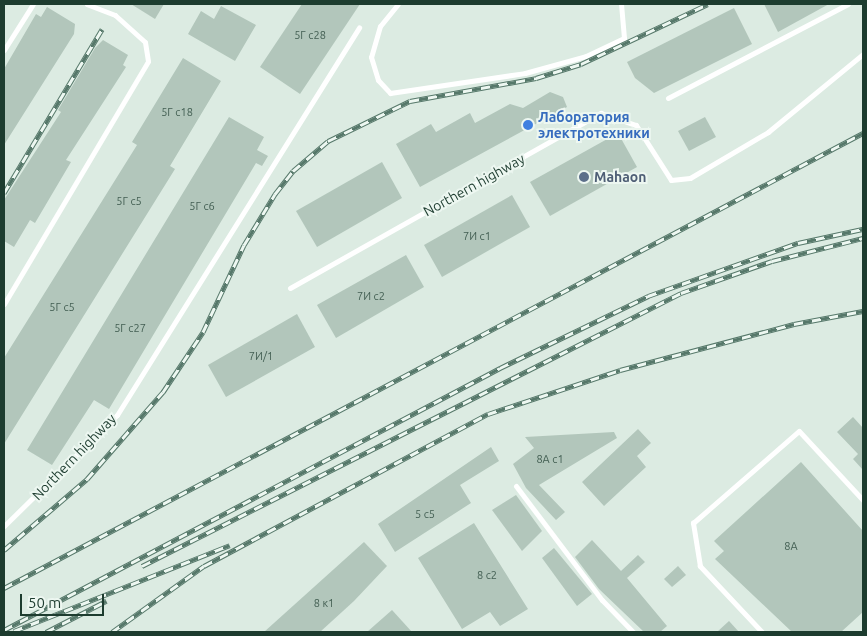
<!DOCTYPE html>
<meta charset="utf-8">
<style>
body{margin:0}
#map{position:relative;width:867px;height:636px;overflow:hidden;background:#dcebe2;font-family:Ubuntu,sans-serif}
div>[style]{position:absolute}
.building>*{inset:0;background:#b2c6bb}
.lane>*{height:5px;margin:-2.5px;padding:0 2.5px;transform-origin:2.5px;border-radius:2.5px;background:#fff}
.rail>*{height:5px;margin-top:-2.5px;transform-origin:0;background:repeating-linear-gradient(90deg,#edf7f1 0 9px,#56786a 0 18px);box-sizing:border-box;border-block:1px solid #56786a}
.dots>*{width:14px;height:14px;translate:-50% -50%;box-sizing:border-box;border:2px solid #edf7f1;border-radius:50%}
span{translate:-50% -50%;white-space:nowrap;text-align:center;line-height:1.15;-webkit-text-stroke:4px #edf7f1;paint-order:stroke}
.number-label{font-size:11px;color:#425e52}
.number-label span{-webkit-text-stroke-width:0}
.shop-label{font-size:14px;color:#366cbe;font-weight:700}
.left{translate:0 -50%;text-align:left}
.service-label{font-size:14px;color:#4e5e75;font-weight:700}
.street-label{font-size:14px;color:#1d3c2f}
.frame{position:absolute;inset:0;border:5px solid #1d3c2f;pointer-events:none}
.scale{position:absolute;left:20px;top:594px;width:84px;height:22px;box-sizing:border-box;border:2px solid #1d3c2f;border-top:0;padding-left:6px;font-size:15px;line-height:18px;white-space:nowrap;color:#1d3c2f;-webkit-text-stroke:4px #edf7f1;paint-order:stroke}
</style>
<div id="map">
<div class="building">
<div style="clip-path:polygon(131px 4px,164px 4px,155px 19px)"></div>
<div style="clip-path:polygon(302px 4px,360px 4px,300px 94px,260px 67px)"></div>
<div style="clip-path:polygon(764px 4px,829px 4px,778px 32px)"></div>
<div style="clip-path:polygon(221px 6px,256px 25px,235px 61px,188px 34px,201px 11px,214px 19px)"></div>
<div style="clip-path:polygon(47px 7px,75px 24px,74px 34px,4px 145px,4px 69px,36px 14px,41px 17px)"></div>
<div style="clip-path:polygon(734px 8px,752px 44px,654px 93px,635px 78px,627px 62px)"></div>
<div style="clip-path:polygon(103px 40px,128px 55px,123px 65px,126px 67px,66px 160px,71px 162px,35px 223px,30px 220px,14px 247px,4px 241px,4px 200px,61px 112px,58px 110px,95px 48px)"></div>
<div style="clip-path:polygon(183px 58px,221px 81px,170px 166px,175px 169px,4px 444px,4px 358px,137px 145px,132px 142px)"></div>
<div style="clip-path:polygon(550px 92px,563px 97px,567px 107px,420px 187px,396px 144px,431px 124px,436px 132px,470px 113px,475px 123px,510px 104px,523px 108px)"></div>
<div style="clip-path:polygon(229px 117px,264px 137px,257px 150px,268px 156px,262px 166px,256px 163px,109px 409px,94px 400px,52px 465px,27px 450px)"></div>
<div style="clip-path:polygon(705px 117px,716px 137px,689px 151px,678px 131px)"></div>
<div style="clip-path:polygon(618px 133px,637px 167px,550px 216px,530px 182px)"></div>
<div style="clip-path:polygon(382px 162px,402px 198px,317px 247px,296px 211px)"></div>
<div style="clip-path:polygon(512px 195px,530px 227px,442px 277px,424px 245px)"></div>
<div style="clip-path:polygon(406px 255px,424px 287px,336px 338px,317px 305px)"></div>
<div style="clip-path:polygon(297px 314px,315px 347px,226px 397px,208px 365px)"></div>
<div style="clip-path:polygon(853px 417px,863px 428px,863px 470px,853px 459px,858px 454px,837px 432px)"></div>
<div style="clip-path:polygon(638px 429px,651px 443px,637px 456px,646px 467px,604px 506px,582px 482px)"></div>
<div style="clip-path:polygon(614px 432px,617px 438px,539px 485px,565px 512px,556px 520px,526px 488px,513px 464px,534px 448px,525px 437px)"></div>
<div style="clip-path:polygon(491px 447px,499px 461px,460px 485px,471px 503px,395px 552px,378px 524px)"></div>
<div style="clip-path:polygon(801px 462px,863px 531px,863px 612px,841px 632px,792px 632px,715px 559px,724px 551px,714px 541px)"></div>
<div style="clip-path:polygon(516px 495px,542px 531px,522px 551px,492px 510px)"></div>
<div style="clip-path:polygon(474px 523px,528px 609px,500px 626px,490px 612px,462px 629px,418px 558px)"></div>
<div style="clip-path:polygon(592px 540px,621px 571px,638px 555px,645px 562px,627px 578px,667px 626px,660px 632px,644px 632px,599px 589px,575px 557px)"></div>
<div style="clip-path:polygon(364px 542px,387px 566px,354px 601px,320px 632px,264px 632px)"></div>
<div style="clip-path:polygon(554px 548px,592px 594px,577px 606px,542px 558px)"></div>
<div style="clip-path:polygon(678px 566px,686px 575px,672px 587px,664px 579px)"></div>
<div style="clip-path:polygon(392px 610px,412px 632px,367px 632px)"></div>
<div style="clip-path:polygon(729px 621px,739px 632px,717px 632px)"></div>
</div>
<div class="lane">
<div style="left:398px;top:4px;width:28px;rotate:129deg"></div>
<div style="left:380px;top:26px;width:32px;rotate:106deg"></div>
<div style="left:371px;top:57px;width:24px;rotate:73deg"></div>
<div style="left:378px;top:80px;width:18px;rotate:47deg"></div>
<div style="left:390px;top:93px;width:136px;rotate:-8.4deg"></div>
<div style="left:525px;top:73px;width:63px;rotate:-15.6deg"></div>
<div style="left:586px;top:56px;width:42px;rotate:-25.3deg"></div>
<div style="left:624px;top:38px;width:34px;rotate:-95deg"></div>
<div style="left:4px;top:50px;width:54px;rotate:-57.8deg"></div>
<div style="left:668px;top:98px;width:203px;rotate:-27.6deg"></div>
<div style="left:290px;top:288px;width:357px;rotate:-29.4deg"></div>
<div style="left:601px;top:113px;width:37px;rotate:19deg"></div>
<div style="left:636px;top:125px;width:65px;rotate:57.5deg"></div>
<div style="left:671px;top:180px;width:19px;rotate:-6deg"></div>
<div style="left:690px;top:178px;width:91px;rotate:-30.5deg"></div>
<div style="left:768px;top:132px;width:123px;rotate:-39.4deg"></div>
<div style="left:4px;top:304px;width:282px;rotate:-59.3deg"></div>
<div style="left:148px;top:61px;width:19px;rotate:-99deg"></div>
<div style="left:145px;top:42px;width:40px;rotate:-138deg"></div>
<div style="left:115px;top:15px;width:30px;rotate:-159deg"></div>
<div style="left:516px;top:486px;width:143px;rotate:53deg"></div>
<div style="left:602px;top:600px;width:45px;rotate:45.9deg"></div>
<div style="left:4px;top:526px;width:158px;rotate:-44.5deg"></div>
<div style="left:117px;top:415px;width:457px;rotate:-58deg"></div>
<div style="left:762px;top:632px;width:91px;rotate:-133.2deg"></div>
<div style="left:700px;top:566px;width:44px;rotate:-99.2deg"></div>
<div style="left:693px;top:523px;width:140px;rotate:-41deg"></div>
<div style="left:799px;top:431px;width:94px;rotate:47.2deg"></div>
</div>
<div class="rail">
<div style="left:4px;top:193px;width:191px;rotate:-59.1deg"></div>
<div style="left:4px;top:550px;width:109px;rotate:-40.5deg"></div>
<div style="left:87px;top:479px;width:116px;rotate:-48.9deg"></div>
<div style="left:163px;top:392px;width:72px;rotate:-56.3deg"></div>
<div style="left:203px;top:332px;width:96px;rotate:-64.8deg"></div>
<div style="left:244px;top:245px;width:60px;rotate:-58.7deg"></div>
<div style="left:275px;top:194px;width:29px;rotate:-52deg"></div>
<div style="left:293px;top:171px;width:46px;rotate:-40.6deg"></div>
<div style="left:328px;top:141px;width:91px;rotate:-26deg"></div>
<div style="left:410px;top:101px;width:128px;rotate:-10.3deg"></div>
<div style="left:536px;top:78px;width:47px;rotate:-17.3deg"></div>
<div style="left:581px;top:64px;width:140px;rotate:-25.3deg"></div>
<div style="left:142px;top:566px;width:604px;rotate:-26.86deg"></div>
<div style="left:681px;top:293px;width:96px;rotate:-19.4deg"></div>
<div style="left:772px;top:261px;width:94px;rotate:-14.2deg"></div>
<div style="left:4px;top:588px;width:972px;rotate:-27.91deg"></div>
<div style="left:4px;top:630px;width:561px;rotate:-27.84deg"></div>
<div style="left:500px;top:368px;width:165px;rotate:-25.9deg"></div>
<div style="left:648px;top:296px;width:159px;rotate:-19.5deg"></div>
<div style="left:798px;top:243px;width:66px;rotate:-12.2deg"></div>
<div style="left:14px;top:631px;width:232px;rotate:-21.7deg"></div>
<div style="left:46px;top:632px;width:68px;rotate:-27.3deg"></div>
<div style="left:112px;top:632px;width:113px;rotate:-35.7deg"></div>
<div style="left:204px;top:566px;width:322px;rotate:-28.2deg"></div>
<div style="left:488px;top:414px;width:139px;rotate:-18.4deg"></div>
<div style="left:620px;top:370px;width:180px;rotate:-14.8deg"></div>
<div style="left:794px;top:324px;width:70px;rotate:-10.7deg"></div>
</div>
<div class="dots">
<div style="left:528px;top:125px;background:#3f7fe0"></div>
<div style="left:584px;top:177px;background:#5c6f8a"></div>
</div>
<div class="number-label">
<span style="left:310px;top:35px">5Г с28</span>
<span style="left:177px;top:112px">5Г с18</span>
<span style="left:129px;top:201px">5Г с5</span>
<span style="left:202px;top:206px">5Г с6</span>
<span style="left:477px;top:236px">7И с1</span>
<span style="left:371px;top:296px">7И с2</span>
<span style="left:62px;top:307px">5Г с5</span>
<span style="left:130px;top:328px">5Г с27</span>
<span style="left:261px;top:356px">7И/1</span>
<span style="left:550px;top:459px">8А с1</span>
<span style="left:425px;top:514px">5 с5</span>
<span style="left:791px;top:546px">8А</span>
<span style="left:487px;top:575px">8 с2</span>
<span style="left:324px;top:603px">8 к1</span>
</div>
<div class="shop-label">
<span class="left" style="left:538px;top:125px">Лаборатория<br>электротехники</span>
</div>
<div class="service-label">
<span class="left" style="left:594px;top:177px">Mahaon</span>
</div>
<div class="street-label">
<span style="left:474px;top:185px;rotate:-29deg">Northern highway</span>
<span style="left:74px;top:457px;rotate:-46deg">Northern highway</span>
</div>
<div class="frame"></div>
<div class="scale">50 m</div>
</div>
